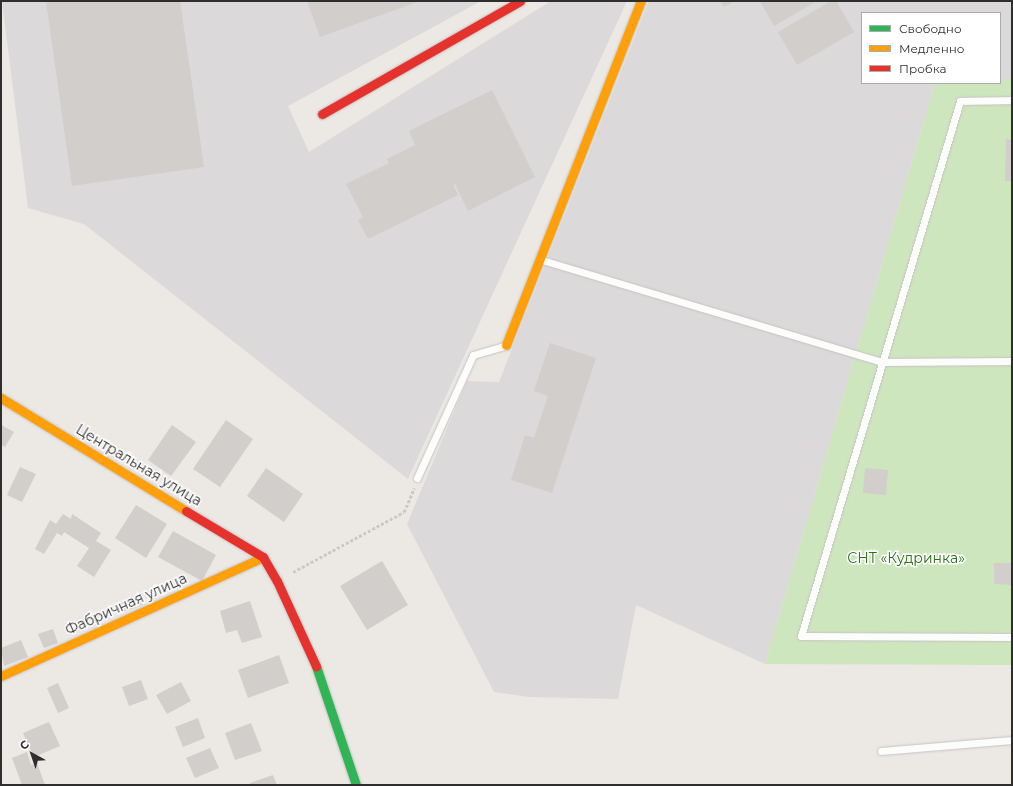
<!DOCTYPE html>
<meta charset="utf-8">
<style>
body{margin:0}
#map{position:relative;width:1013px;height:786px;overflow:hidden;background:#ece8e4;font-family:Montserrat,sans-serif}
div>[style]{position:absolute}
.industrial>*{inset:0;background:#dcd9db}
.green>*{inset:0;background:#cee6be}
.building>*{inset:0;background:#d1cecb}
.path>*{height:2.5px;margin-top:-1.25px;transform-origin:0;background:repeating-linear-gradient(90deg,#c9c9c8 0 3px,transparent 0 5px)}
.roads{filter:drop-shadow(0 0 1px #c5c4c5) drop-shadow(0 0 1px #c5c4c5)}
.lane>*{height:7px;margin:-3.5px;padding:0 3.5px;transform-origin:3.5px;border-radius:3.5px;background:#fcfcfb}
.fast>*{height:9px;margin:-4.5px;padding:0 4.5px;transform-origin:4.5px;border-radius:4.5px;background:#30b455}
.slow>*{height:9px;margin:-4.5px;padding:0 4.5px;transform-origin:4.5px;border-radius:4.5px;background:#ff9f0a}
.jam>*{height:9px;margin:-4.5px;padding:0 4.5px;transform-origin:4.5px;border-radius:4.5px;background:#e5322d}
span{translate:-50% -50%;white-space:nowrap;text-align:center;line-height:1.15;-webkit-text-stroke:3px #fff;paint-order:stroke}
.street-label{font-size:14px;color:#2e2e2e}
.park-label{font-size:14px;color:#2c6e1b}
.frame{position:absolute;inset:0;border:2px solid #2e2e2e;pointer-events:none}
.legend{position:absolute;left:861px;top:12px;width:140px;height:72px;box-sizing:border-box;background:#fff;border:1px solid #ababab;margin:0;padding:5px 7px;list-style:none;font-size:12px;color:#2e2e2e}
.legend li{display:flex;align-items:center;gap:8px;height:20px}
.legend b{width:20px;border:1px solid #ababab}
.north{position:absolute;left:12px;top:734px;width:40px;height:40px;-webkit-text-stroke:3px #fff;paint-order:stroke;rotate:320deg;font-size:11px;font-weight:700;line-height:16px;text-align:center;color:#2e2e2e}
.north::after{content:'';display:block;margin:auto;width:14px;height:18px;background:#2e2e2e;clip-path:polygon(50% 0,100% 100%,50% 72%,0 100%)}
</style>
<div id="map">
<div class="industrial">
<div style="clip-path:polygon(2px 1px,481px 1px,288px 106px,309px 152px,551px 1px,627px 1px,408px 479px,84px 224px,28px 208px)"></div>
<div style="clip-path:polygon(649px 1px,1012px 1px,1012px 79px,1000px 79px,1000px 13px,862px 13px,862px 83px,935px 83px,765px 664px,636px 605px,618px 699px,529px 697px,494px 692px,407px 524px,467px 381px,499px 382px)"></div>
</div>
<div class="green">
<div style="clip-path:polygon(1000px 79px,1012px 79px,1012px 665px,765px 664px,935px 83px,1000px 83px)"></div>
</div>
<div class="building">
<div style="clip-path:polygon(46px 1px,180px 1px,204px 167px,72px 186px)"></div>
<div style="clip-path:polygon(307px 1px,420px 1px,320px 37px)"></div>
<div style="clip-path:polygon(720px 1px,735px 1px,724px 7px)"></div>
<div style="clip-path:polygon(760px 1px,817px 1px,774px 26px)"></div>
<div style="clip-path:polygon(831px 1px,836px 1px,854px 32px,797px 65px,778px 32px)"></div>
<div style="clip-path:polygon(492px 90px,535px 177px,468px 211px,455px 184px,453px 185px,458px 195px,368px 239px,358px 220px,363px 217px,346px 184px,389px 163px,387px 159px,415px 145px,409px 131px)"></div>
<div style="clip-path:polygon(1006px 139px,1012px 140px,1012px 181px,1005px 181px)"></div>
<div style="clip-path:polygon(550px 343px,596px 358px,552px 493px,511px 480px,525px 435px,534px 438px,548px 396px,534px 391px)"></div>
<div style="clip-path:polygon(226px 420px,253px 439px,220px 487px,193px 469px)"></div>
<div style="clip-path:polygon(1px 425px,14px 432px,5px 447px,1px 445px)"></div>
<div style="clip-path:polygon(172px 425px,196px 442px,171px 476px,148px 460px)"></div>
<div style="clip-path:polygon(20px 467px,36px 474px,22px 502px,7px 495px)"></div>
<div style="clip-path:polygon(266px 468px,303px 494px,284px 522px,247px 496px)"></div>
<div style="clip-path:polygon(865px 468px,888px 470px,886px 495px,863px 493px)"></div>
<div style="clip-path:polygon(136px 505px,167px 524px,146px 558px,115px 538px)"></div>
<div style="clip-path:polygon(63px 514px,71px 519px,72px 514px,101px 533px,96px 541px,111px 550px,94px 577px,77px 566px,89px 548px,64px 532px,62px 536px,57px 533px,44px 554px,35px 549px,50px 520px,56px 524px)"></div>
<div style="clip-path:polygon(173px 531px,216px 555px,202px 581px,158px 557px)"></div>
<div style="clip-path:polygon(382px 561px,408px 605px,367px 630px,340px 586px)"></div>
<div style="clip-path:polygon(994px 563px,1012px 563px,1012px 585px,994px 584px)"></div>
<div style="clip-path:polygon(140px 596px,143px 605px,118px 614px,115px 605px)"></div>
<div style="clip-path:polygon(250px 601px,262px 637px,242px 643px,237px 630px,226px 633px,220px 611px)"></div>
<div style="clip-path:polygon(53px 629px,58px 643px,44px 648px,38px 634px)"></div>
<div style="clip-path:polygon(21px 640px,28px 657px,4px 666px,1px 648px)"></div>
<div style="clip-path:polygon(279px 655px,289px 683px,248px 698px,238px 670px)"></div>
<div style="clip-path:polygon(141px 680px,148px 699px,129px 706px,122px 687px)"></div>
<div style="clip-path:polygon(181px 682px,191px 701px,167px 714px,156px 695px)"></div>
<div style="clip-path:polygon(58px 683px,69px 708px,58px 713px,47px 688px)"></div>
<div style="clip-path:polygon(198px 718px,205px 738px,183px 747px,175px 727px)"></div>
<div style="clip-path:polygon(49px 722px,60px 746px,34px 757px,23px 733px)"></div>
<div style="clip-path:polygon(251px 723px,262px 751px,235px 760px,225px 733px)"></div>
<div style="clip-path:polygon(210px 748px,219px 768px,195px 778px,186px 758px)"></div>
<div style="clip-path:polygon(27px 752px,31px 765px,37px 763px,45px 785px,22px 785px,12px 758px)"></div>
<div style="clip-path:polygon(273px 775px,277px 785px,251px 785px,250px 783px)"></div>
</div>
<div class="path">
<div style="left:293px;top:572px;width:126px;rotate:-28.4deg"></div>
<div style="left:404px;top:512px;width:26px;rotate:-67deg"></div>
</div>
<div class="roads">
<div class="lane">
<div style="left:1012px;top:100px;width:52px;rotate:178.9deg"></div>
<div style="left:960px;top:101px;width:558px;rotate:106.55deg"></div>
<div style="left:801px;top:636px;width:211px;rotate:0.3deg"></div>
<div style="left:542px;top:260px;width:355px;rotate:16.7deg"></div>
<div style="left:882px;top:362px;width:130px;rotate:-0.4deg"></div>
<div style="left:417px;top:478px;width:135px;rotate:-65.5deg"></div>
<div style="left:473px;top:355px;width:32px;rotate:-16deg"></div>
<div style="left:881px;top:751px;width:131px;rotate:-4.8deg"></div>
</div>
<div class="fast">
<div style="left:316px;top:666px;width:126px;rotate:71.4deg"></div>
</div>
<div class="slow">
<div style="left:506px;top:345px;width:370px;rotate:-68.6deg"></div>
<div style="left:1px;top:398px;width:217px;rotate:31.4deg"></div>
<div style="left:1px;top:676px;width:288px;rotate:-24.4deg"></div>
</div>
<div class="jam">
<div style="left:322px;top:114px;width:228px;rotate:-29.7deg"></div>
<div style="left:186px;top:511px;width:90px;rotate:30.9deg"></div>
<div style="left:263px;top:557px;width:28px;rotate:60deg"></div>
<div style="left:277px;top:581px;width:94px;rotate:65.4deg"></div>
</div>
</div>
<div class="street-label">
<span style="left:139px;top:465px;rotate:31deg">Центральная улица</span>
<span style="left:126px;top:604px;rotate:-24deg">Фабричная улица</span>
</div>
<div class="park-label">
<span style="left:906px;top:558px">СНТ «Кудринка»</span>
</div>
<div class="frame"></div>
<ul class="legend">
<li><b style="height:5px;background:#30b455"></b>Свободно</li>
<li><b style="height:5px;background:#ff9f0a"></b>Медленно</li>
<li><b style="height:5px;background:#e5322d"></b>Пробка</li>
</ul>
<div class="north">С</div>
</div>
